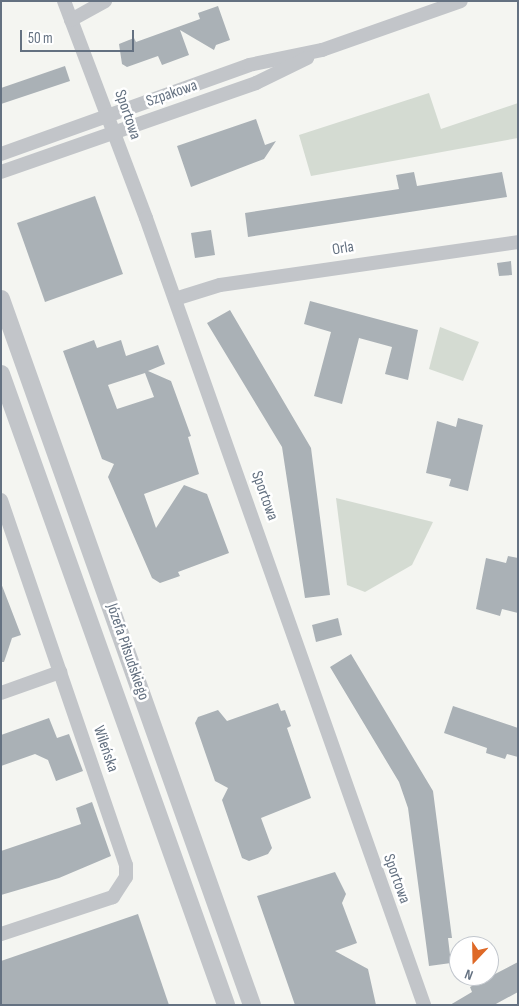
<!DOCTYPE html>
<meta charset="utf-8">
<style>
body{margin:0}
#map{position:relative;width:519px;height:1006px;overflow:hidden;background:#f4f5f1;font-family:"Sofia Sans Condensed",sans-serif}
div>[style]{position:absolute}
.green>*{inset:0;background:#d4dbd2}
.building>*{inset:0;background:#aab1b6}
.minor>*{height:14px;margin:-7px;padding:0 7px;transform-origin:7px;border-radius:7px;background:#c2c5c9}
.tertiary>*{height:18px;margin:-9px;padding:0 9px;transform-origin:9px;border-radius:9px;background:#c2c5c9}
span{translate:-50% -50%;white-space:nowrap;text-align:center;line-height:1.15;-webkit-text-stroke:5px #fff;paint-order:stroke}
.street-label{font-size:16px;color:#647181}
.frame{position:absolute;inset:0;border:2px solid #647181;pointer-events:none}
.north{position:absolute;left:449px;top:936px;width:50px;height:50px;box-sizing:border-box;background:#fff;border:1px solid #c1c6cd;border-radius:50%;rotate:201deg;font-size:14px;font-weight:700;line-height:20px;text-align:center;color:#647181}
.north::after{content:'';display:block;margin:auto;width:18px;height:22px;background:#de6927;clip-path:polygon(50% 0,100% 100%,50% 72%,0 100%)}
.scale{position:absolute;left:20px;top:30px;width:114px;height:22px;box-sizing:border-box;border:2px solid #647181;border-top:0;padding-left:6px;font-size:15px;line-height:18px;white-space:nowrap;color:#647181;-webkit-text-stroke:4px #fff;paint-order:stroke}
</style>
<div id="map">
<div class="green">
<div style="clip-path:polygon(429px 93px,441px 129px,518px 103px,518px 138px,311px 176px,299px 135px)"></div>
<div style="clip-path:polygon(440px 327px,479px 342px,463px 381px,429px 369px)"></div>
<div style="clip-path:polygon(336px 498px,433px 522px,412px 565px,365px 592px,347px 585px)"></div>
</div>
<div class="building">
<div style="clip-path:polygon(218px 6px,230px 40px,216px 45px,214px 50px,180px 30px,189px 55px,162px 65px,158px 56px,127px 67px,122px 64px,119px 44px,134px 38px,136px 42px,200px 19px,198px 13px)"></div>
<div style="clip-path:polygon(65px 66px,70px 81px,1px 104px,1px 88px)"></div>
<div style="clip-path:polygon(256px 119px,265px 145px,276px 141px,264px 159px,191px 187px,177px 146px)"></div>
<div style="clip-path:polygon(414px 172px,417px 186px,502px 172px,507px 197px,248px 237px,245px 213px,399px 189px,396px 175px)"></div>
<div style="clip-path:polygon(95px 196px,123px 274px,45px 302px,17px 223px)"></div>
<div style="clip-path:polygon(211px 230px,215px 255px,195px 258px,191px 233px)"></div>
<div style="clip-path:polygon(511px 261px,512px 275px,499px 276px,497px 263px)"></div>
<div style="clip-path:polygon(310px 301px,418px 330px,408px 380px,385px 374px,392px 347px,359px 338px,342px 404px,314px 396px,331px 332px,304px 324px)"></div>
<div style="clip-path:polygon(230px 310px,311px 448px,330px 595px,305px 598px,282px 447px,207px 323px)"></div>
<div style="clip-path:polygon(evenodd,94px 340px,97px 348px,121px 340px,126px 356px,158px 345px,165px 364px,148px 371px,171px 381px,191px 436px,188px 437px,199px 474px,144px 494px,156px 528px,184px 485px,207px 494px,229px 553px,178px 572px,180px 576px,160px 583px,152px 578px,108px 477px,114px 464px,102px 459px,63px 351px,94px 340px,145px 373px,154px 397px,117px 409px,108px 385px,145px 373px)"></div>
<div style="clip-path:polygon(458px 418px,483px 425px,468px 491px,449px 486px,451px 479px,426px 473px,437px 421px,456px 427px)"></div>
<div style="clip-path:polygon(508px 556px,518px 558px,518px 613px,502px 609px,500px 616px,476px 609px,486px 558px,506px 563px)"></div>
<div style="clip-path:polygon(1px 583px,21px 635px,12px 638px,4px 662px,1px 662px)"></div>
<div style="clip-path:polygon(338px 618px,342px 635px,316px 642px,312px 625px)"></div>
<div style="clip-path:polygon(351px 654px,433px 791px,452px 938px,448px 938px,451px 963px,429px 966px,408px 808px,399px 782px,330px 667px)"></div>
<div style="clip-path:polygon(278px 703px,281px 711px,285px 710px,291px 726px,287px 728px,311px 798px,261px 818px,272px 848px,268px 854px,249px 861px,242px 858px,222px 800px,228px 788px,215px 781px,195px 723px,198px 717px,218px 710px,227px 721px)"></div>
<div style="clip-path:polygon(453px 706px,518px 728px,518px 757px,507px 754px,505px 759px,486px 753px,487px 748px,444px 733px)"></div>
<div style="clip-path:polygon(49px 718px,57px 738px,69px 734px,83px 771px,56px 781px,48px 760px,35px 754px,1px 766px,1px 735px)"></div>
<div style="clip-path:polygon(92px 802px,111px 856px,59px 878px,1px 895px,1px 851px,81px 824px,76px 808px)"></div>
<div style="clip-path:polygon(335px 872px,346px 894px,342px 903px,357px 943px,335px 951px,368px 969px,376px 1005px,295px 1005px,257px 896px)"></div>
<div style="clip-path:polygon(138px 914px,169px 1005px,1px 1005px,1px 961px)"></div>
<div style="clip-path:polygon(518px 962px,518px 992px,494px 1005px,450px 1005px,472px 992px,470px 987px)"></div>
</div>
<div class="minor">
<div style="left:64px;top:1px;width:232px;rotate:69.3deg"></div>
<div style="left:146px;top:218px;width:835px;rotate:70.54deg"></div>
<div style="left:71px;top:20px;width:39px;rotate:-29deg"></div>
<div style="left:1px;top:154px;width:263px;rotate:-19.7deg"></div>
<div style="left:249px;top:65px;width:75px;rotate:-11.6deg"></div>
<div style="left:322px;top:50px;width:147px;rotate:-19.4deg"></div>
<div style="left:1px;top:172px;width:270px;rotate:-19.2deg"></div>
<div style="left:256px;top:83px;width:57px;rotate:-26.1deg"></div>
<div style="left:175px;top:299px;width:47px;rotate:-17.3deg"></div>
<div style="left:220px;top:285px;width:301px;rotate:-8.2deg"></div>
<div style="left:1px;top:500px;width:386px;rotate:71.1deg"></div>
<div style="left:126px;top:865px;width:12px;rotate:90deg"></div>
<div style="left:126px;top:877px;width:24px;rotate:123deg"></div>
<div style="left:113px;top:897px;width:118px;rotate:161.7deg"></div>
<div style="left:1px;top:693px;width:63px;rotate:-19.6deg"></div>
</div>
<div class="tertiary">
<div style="left:1px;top:299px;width:749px;rotate:70.43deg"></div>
<div style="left:1px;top:374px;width:670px;rotate:70.37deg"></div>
</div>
<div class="street-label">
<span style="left:172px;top:94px;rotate:-19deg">Szpakowa</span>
<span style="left:127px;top:115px;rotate:71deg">Sportowa</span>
<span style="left:343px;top:249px;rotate:-9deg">Orla</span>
<span style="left:264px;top:496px;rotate:70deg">Sportowa</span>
<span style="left:127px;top:652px;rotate:71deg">Józefa Piłsudskiego</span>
<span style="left:105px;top:749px;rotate:71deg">Wileńska</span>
<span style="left:396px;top:879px;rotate:70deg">Sportowa</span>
</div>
<div class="frame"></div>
<div class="north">N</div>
<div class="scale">50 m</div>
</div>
